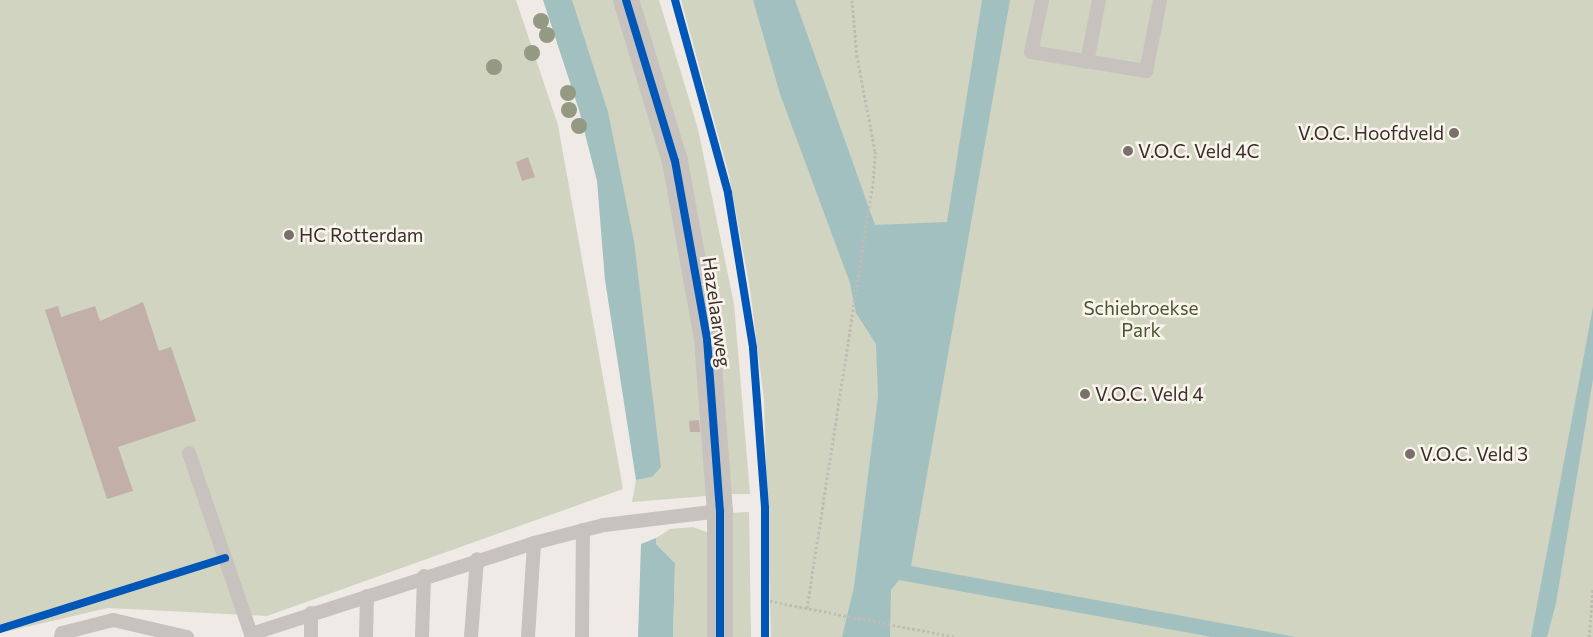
<!DOCTYPE html>
<style>
body{margin:0}
#map{position:relative;width:1593px;height:637px;overflow:hidden;background:#efeae5;font-family:Commissioner,sans-serif}
div>[style]{position:absolute}
.green>*{inset:0;background:#d0d4c0}
.water>*{inset:0;background:#a1c0bf}
.building>*{inset:0;background:#c2afa7}
.path>*{height:3px;margin-top:-1.5px;transform-origin:0;background:repeating-linear-gradient(90deg,#c1bbb6 0 2.5px,transparent 0 5px)}
.service>*{height:14px;margin:-7px;padding:0 7px;transform-origin:7px;border-radius:7px;background:#c8c2be}
.minor>*{height:26px;margin:-13px;padding:0 13px;transform-origin:13px;border-radius:13px;background:#c8c2be}
.cycleway>*{height:8px;margin:-4px;padding:0 4px;transform-origin:4px;border-radius:4px;background:#0057b8}
.trees>*{width:16px;height:16px;margin:-8px;border-radius:50%;background:#949981}
.dots>*{width:14px;height:14px;translate:-50% -50%;box-sizing:border-box;border:2px solid #faf4ed;border-radius:50%}
span{translate:-50% -50%;white-space:nowrap;text-align:center;line-height:1.15;-webkit-text-stroke:5px #faf4ed;paint-order:stroke}
.poi-label{font-size:19px;color:#392f2b}
.right{translate:-100% -50%;text-align:right}
.left{translate:0 -50%;text-align:left}
.park-label{font-size:19px;color:#495730}
.street-label{font-size:19px;color:#392f2b}
</style>
<div id="map">
<div class="green">
<div style="clip-path:polygon(0 0,516px 0,558px 125px,623px 489px,267px 616px,108px 608px,0 633px)"></div>
<div style="clip-path:polygon(572px 0,620px 0,650px 99px,690px 279px,707px 496px,632px 502px,636px 480px,652px 477px)"></div>
<div style="clip-path:polygon(637px 0,659px 0,698px 129px,734px 304px,750px 494px,729px 494px)"></div>
<div style="clip-path:polygon(681px 0,1593px 0,1593px 637px,771px 637px,764px 399px,750px 289px,729px 175px)"></div>
<div style="clip-path:polygon(749px 512px,751px 637px,730px 637px,729px 513px)"></div>
<div style="clip-path:polygon(693px 527px,709px 533px,711px 637px,673px 637px,675px 563px,656px 544px,656px 538px,670px 529px)"></div>
</div>
<div class="water">
<div style="clip-path:polygon(543px 0,572px 0,608px 112px,634px 241px,661px 467px,652px 477px,636px 480px,605px 280px,597px 181px,579px 110px)"></div>
<div style="clip-path:polygon(753px 0,795px 0,875px 225px,947px 222px,982px 0,1010px 0,911px 566px,1296px 637px,1212px 637px,899px 580px,891px 590px,890px 637px,842px 637px,854px 587px,878px 396px,876px 344px,856px 313px,850px 283px,780px 94px)"></div>
<div style="clip-path:polygon(1593px 307px,1593px 379px,1556px 603px,1547px 637px,1531px 637px)"></div>
<div style="clip-path:polygon(656px 538px,656px 544px,675px 563px,673px 637px,638px 637px,641px 544px)"></div>
</div>
<div class="building">
<div style="clip-path:polygon(528px 157px,535px 177px,522px 181px,516px 162px)"></div>
<div style="clip-path:polygon(143px 302px,159px 351px,171px 347px,196px 421px,118px 447px,133px 491px,107px 499px,45px 310px,58px 306px,61px 317px,95px 306px,100px 321px)"></div>
<div style="clip-path:polygon(699px 420px,700px 432px,690px 432px,689px 421px)"></div>
</div>
<div class="path">
<div style="left:765px;top:600px;width:195px;rotate:11deg"></div>
<div style="left:807px;top:608px;width:430px;rotate:-81.2deg"></div>
<div style="left:873px;top:183px;width:32px;rotate:-86deg"></div>
<div style="left:875px;top:151px;width:96px;rotate:-100.8deg"></div>
<div style="left:857px;top:57px;width:57px;rotate:-95deg"></div>
<div style="left:1589px;top:637px;width:49px;rotate:-85.3deg"></div>
</div>
<div class="service">
<div style="left:1042px;top:0;width:53px;rotate:101.9deg"></div>
<div style="left:1031px;top:52px;width:117px;rotate:9.4deg"></div>
<div style="left:1146px;top:71px;width:72px;rotate:-78.8deg"></div>
<div style="left:1087px;top:62px;width:63px;rotate:-79deg"></div>
<div style="left:189px;top:453px;width:191px;rotate:71.1deg"></div>
<div style="left:251px;top:634px;width:297px;rotate:-17.8deg"></div>
<div style="left:534px;top:543px;width:72px;rotate:-14.4deg"></div>
<div style="left:604px;top:525px;width:117px;rotate:-6.9deg"></div>
<div style="left:61px;top:637px;width:4px;rotate:-76deg"></div>
<div style="left:62px;top:633px;width:53px;rotate:-14.3deg"></div>
<div style="left:113px;top:620px;width:76px;rotate:12.9deg"></div>
<div style="left:311px;top:637px;width:24px;rotate:-90deg"></div>
<div style="left:366px;top:637px;width:41px;rotate:-88.6deg"></div>
<div style="left:422px;top:637px;width:61px;rotate:-88.1deg"></div>
<div style="left:471px;top:637px;width:78px;rotate:-85.6deg"></div>
<div style="left:528px;top:637px;width:94px;rotate:-86.3deg"></div>
<div style="left:582px;top:637px;width:107px;rotate:-89.5deg"></div>
</div>
<div class="minor">
<div style="left:626px;top:0;width:168px;rotate:73.1deg"></div>
<div style="left:675px;top:161px;width:181px;rotate:79.8deg"></div>
<div style="left:707px;top:339px;width:172px;rotate:85.7deg"></div>
<div style="left:720px;top:511px;width:126px;rotate:90deg"></div>
</div>
<div class="cycleway">
<div style="left:626px;top:0;width:168px;rotate:73.1deg"></div>
<div style="left:675px;top:161px;width:181px;rotate:79.8deg"></div>
<div style="left:707px;top:339px;width:172px;rotate:85.7deg"></div>
<div style="left:720px;top:511px;width:126px;rotate:90deg"></div>
<div style="left:675px;top:0;width:200px;rotate:74.6deg"></div>
<div style="left:728px;top:193px;width:157px;rotate:80.8deg"></div>
<div style="left:753px;top:348px;width:160px;rotate:85.7deg"></div>
<div style="left:765px;top:508px;width:129px;rotate:90deg"></div>
<div style="left:0;top:629px;width:236px;rotate:-17.5deg"></div>
</div>
<div class="trees">
<div style="left:541px;top:21px"></div>
<div style="left:547px;top:35px"></div>
<div style="left:532px;top:53px"></div>
<div style="left:494px;top:67px"></div>
<div style="left:568px;top:93px"></div>
<div style="left:569px;top:110px"></div>
<div style="left:579px;top:126px"></div>
</div>
<div class="dots">
<div style="left:1454px;top:133px;background:#79706c"></div>
<div style="left:1128px;top:151px;background:#79706c"></div>
<div style="left:289px;top:235px;background:#79706c"></div>
<div style="left:1085px;top:394px;background:#79706c"></div>
<div style="left:1410px;top:454px;background:#79706c"></div>
</div>
<div class="poi-label">
<span class="right" style="left:1444px;top:133px">V.O.C. Hoofdveld</span>
<span class="left" style="left:1138px;top:151px">V.O.C. Veld 4C</span>
<span class="left" style="left:299px;top:235px">HC Rotterdam</span>
<span class="left" style="left:1095px;top:394px">V.O.C. Veld 4</span>
<span class="left" style="left:1420px;top:454px">V.O.C. Veld 3</span>
</div>
<div class="park-label">
<span style="left:1141px;top:319px">Schiebroekse<br>Park</span>
</div>
<div class="street-label">
<span style="left:717px;top:312px;rotate:82deg">Hazelaarweg</span>
</div>
</div>
